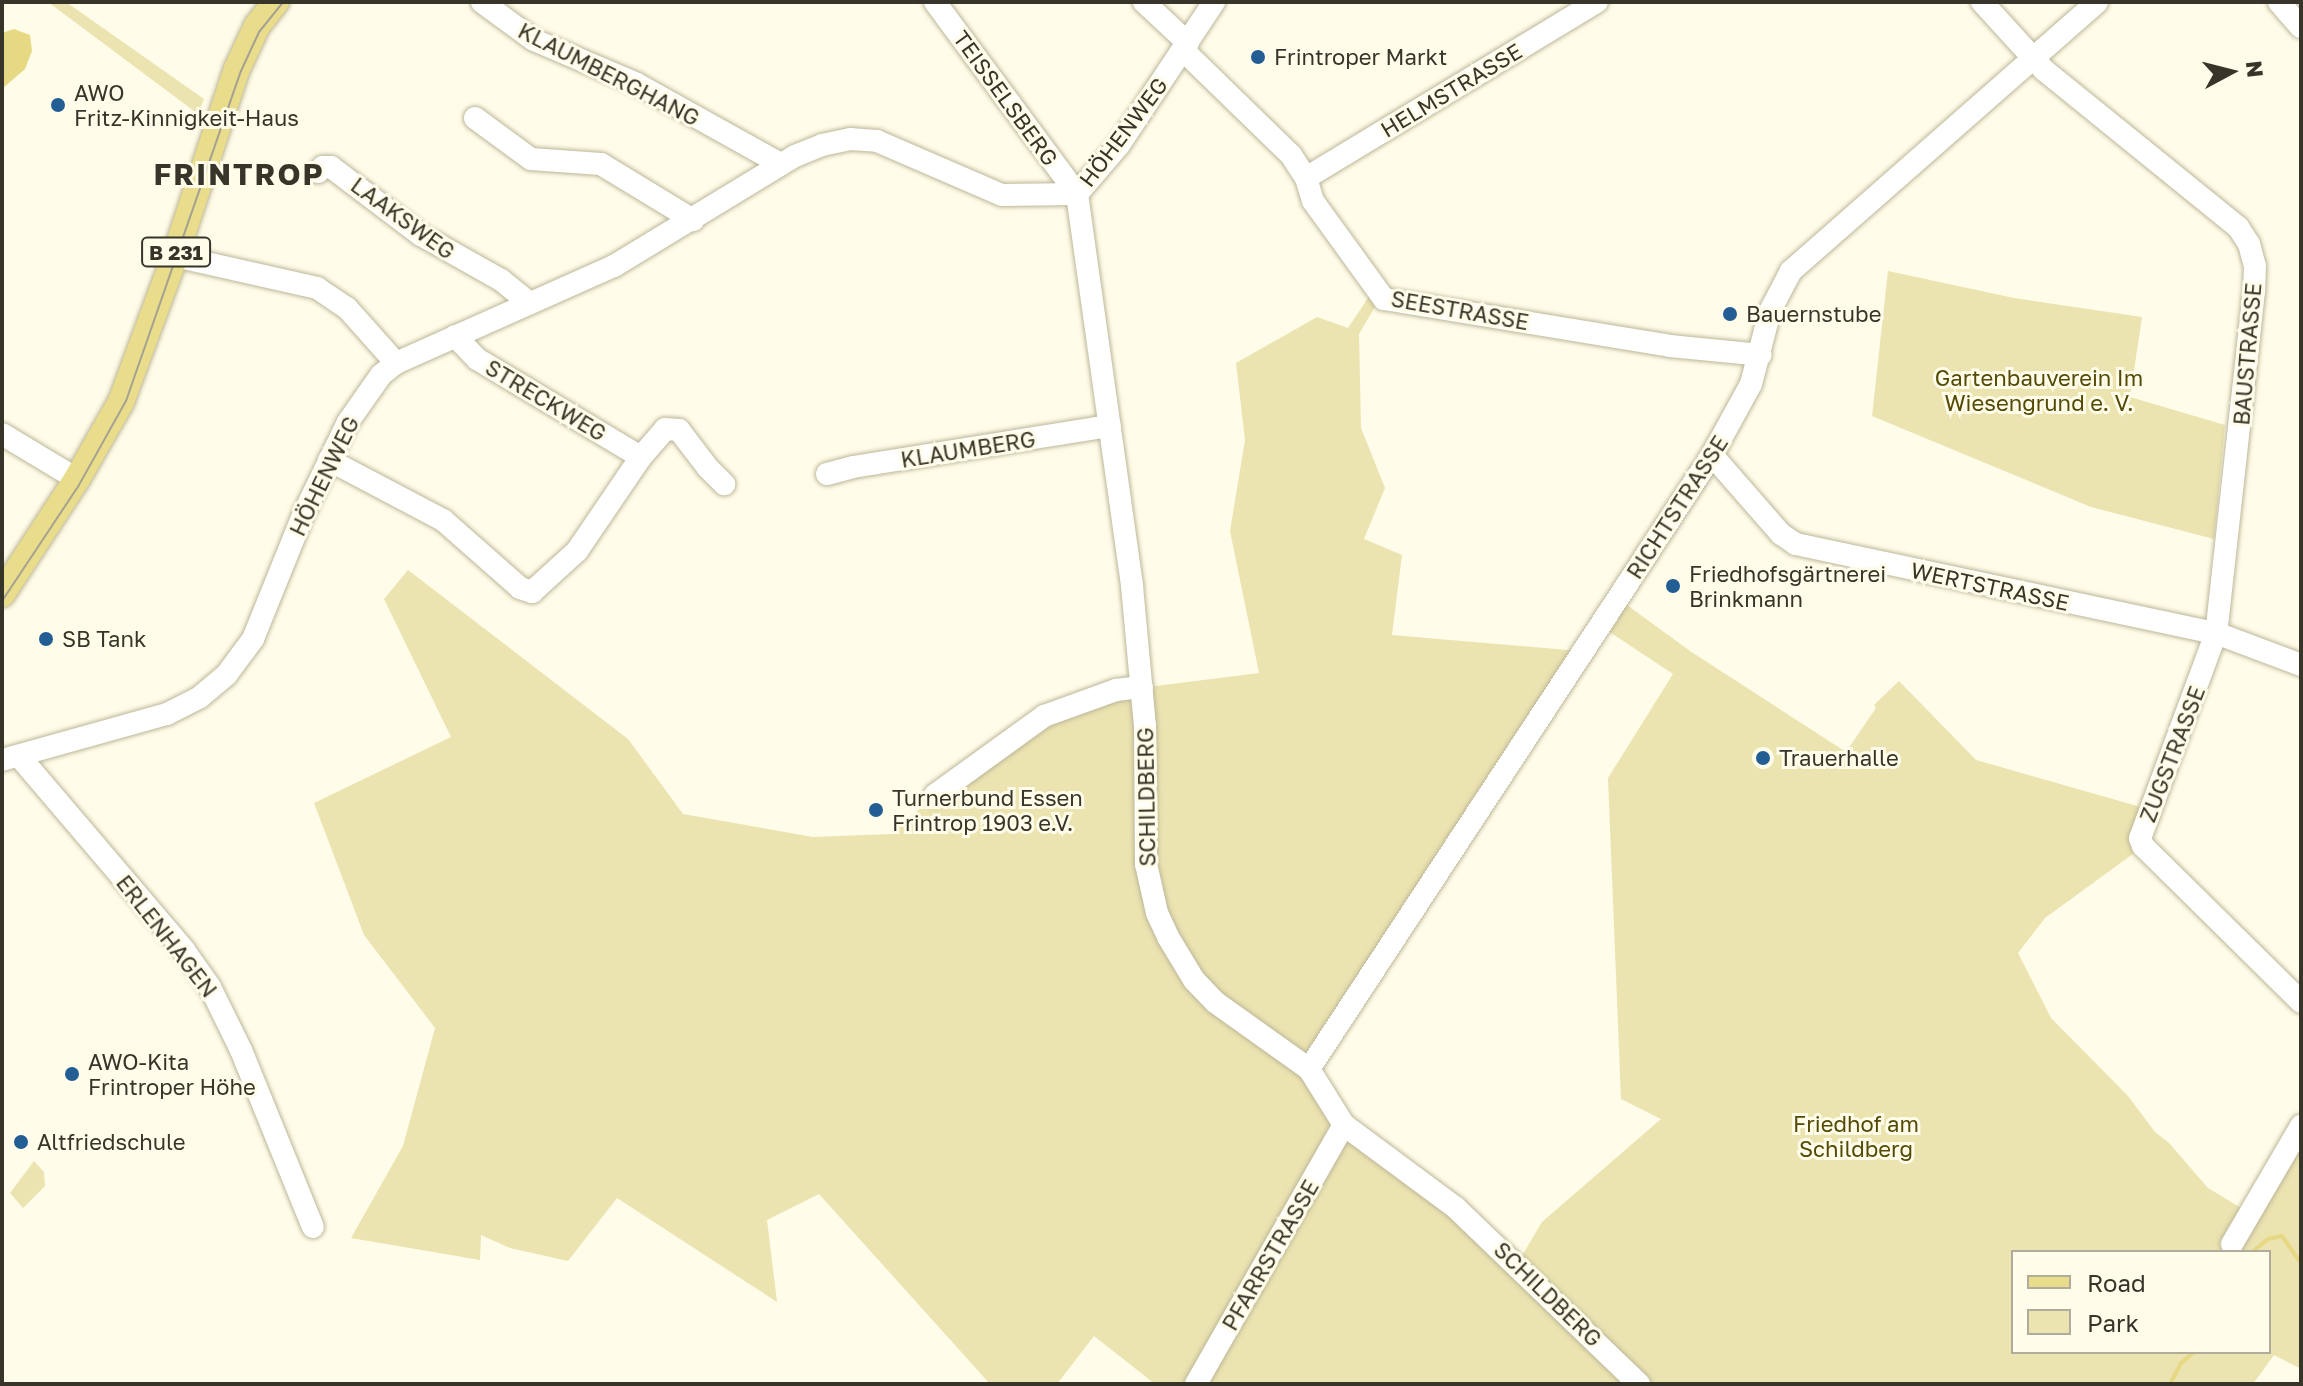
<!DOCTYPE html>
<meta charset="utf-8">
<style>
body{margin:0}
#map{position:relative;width:2303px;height:1386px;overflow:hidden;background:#fffce9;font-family:"Golos Text",sans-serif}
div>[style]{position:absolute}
.green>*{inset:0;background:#ebe3b0}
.water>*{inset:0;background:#e7d984}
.stream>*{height:4px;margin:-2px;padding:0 2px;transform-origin:2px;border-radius:2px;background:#e7d984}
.roads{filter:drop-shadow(0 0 2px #bcb799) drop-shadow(0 0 2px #bcb799)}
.minor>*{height:22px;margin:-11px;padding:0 11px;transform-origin:11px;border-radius:11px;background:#fff}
.major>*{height:26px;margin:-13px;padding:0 13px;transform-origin:13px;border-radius:13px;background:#e9dc8b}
.tram>*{height:2px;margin:-1px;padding:0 1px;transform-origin:1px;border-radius:1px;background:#a4a192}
.dots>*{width:22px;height:22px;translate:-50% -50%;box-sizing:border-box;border:4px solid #fffce9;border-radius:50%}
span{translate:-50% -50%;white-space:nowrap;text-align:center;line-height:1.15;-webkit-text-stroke:6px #fffce9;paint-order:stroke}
.shield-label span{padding:2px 6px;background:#fffce9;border:2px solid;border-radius:6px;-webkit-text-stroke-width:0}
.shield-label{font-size:20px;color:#373529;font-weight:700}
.poi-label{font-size:22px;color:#373529}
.left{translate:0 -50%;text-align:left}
.street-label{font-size:22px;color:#373529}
.park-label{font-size:22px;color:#544a05}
.district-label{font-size:30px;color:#373529;font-weight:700;letter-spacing:2px}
.frame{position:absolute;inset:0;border:4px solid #373529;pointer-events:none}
.legend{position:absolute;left:2011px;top:1250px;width:260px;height:104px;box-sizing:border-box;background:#fffce9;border:2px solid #afac9c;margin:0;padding:10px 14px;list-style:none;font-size:24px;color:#373529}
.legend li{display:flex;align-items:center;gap:16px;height:40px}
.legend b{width:40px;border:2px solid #afac9c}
.north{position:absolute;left:2191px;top:32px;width:80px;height:80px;-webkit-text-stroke:6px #fffce9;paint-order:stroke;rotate:83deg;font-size:22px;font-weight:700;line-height:32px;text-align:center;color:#373529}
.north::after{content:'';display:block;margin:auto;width:28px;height:36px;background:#373529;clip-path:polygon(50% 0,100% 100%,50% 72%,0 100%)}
</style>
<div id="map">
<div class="green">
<div style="clip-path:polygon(48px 2px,66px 2px,204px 99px,198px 114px)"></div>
<div style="clip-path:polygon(1888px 271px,2014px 298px,2142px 317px,2130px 397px,2225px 425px,2214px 539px,2091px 507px,1872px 416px)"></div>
<div style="clip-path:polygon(1370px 295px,1380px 298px,1359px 334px,1361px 428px,1385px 488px,1364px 539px,1402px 555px,1392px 635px,1579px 651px,1299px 1072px,1346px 1125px,1192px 1384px,1155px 1384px,1094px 1336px,1057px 1384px,990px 1384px,819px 1194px,767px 1220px,777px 1302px,617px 1198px,568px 1261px,510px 1248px,481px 1235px,480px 1260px,351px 1238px,403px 1146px,435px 1028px,364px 935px,314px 803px,451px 737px,384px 599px,408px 570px,628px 739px,683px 814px,813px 837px,891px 834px,932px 798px,1048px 715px,1148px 687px,1259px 673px,1230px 531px,1245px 440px,1236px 363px,1317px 317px,1348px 328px)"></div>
<div style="clip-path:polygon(evenodd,1616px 597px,1690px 651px,1846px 752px,1876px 708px,1874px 705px,1899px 681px,1976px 760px,2151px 810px,2137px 851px,2045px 918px,2018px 953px,2051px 1018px,2128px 1096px,2155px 1132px,2169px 1143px,2208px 1188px,2241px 1208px,2301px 1130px,2301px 1369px,2274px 1355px,2253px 1384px,1199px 1384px,1350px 1128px,1520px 1259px,1542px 1222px,1661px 1119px,1621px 1099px,1608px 778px,1673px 674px,1599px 625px,1616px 597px,2013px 1252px,2269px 1252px,2269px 1352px,2013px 1352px,2013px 1252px)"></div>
<div style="clip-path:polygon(34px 1161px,44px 1172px,45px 1186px,23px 1208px,10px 1193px)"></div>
</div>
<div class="water">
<div style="clip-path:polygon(14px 29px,30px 35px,32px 51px,25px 69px,2px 89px,2px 33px)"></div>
</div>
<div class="stream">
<div style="left:2252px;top:1252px;width:21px;rotate:-39deg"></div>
<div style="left:2268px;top:1239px;width:14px;rotate:-12deg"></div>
<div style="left:2282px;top:1236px;width:33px;rotate:55deg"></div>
<div style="left:2170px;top:1384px;width:24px;rotate:-62deg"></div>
<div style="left:2181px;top:1363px;width:17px;rotate:-40deg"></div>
</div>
<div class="roads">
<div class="minor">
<div style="left:482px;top:2px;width:64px;rotate:36.2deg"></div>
<div style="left:534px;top:40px;width:112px;rotate:23.1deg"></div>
<div style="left:637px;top:84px;width:165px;rotate:29.1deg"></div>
<div style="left:935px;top:2px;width:239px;rotate:53.5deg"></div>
<div style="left:1077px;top:194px;width:396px;rotate:82deg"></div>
<div style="left:1132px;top:586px;width:140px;rotate:84.7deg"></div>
<div style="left:1145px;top:725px;width:139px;rotate:89.6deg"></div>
<div style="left:1146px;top:864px;width:50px;rotate:77.3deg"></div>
<div style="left:1157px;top:913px;width:26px;rotate:65deg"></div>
<div style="left:1168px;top:937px;width:50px;rotate:58.8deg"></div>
<div style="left:1194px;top:980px;width:30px;rotate:46deg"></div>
<div style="left:1215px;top:1002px;width:115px;rotate:35.5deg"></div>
<div style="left:1309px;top:1069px;width:66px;rotate:58deg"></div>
<div style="left:1344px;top:1125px;width:139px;rotate:36.5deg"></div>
<div style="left:1456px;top:1208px;width:254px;rotate:43.9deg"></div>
<div style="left:1144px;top:2px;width:60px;rotate:43deg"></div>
<div style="left:1982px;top:2px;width:92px;rotate:47.6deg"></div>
<div style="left:2044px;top:70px;width:250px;rotate:39deg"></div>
<div style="left:2238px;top:227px;width:20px;rotate:57deg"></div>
<div style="left:2249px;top:244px;width:23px;rotate:75deg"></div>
<div style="left:2255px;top:266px;width:25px;rotate:92deg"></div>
<div style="left:2254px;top:291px;width:344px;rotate:96.3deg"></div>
<div style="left:2216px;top:633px;width:219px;rotate:110.3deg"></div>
<div style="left:2140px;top:838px;width:9px;rotate:69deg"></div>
<div style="left:2143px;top:846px;width:222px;rotate:44.6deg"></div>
<div style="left:2279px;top:2px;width:33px;rotate:49deg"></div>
<div style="left:1183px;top:50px;width:151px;rotate:44.2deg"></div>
<div style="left:1291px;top:155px;width:27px;rotate:57deg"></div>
<div style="left:1306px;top:178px;width:24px;rotate:73deg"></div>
<div style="left:1313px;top:201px;width:121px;rotate:54.1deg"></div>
<div style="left:1384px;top:299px;width:290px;rotate:9.3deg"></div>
<div style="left:1670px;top:346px;width:91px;rotate:5.6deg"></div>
<div style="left:475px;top:118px;width:69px;rotate:36.2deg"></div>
<div style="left:531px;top:159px;width:70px;rotate:4.1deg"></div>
<div style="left:601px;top:164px;width:108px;rotate:31.3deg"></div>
<div style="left:318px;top:172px;width:7px;rotate:-45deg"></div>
<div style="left:323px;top:167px;width:8px"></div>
<div style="left:331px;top:167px;width:113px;rotate:37.1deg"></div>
<div style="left:421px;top:235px;width:92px;rotate:29.4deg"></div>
<div style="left:501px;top:280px;width:36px;rotate:39deg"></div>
<div style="left:1306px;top:178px;width:340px;rotate:-31.2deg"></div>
<div style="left:175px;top:256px;width:146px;rotate:12.7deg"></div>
<div style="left:317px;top:288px;width:36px;rotate:34deg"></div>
<div style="left:347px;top:308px;width:74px;rotate:48.3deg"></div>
<div style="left:455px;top:336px;width:32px;rotate:46deg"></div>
<div style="left:477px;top:359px;width:191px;rotate:30.9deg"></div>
<div style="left:641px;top:457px;width:37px;rotate:-49deg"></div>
<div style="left:665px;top:429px;width:14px;rotate:4deg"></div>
<div style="left:679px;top:430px;width:48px;rotate:52.7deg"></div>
<div style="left:708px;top:468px;width:23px;rotate:45deg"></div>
<div style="left:2px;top:434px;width:87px;rotate:31deg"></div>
<div style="left:1712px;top:455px;width:105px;rotate:48.9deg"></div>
<div style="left:1781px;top:534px;width:18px;rotate:34deg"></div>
<div style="left:1796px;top:544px;width:429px;rotate:12deg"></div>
<div style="left:2216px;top:633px;width:91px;rotate:20.6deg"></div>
<div style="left:329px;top:460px;width:129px;rotate:27.8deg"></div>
<div style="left:443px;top:520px;width:103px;rotate:41.4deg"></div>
<div style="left:520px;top:588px;width:13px;rotate:18deg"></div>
<div style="left:532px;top:592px;width:61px;rotate:-42.3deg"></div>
<div style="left:577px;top:551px;width:114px;rotate:-55.8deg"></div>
<div style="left:827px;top:474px;width:27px;rotate:-15deg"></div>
<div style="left:853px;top:467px;width:260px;rotate:-9.1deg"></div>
<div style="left:19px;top:756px;width:255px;rotate:49.6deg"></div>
<div style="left:184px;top:950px;width:45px;rotate:54.9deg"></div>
<div style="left:210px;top:987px;width:70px;rotate:63.8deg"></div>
<div style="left:241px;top:1050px;width:191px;rotate:67.9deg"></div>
<div style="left:2px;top:760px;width:171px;rotate:-15.6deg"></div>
<div style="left:167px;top:714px;width:37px;rotate:-27deg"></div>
<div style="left:200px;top:697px;width:35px;rotate:-40deg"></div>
<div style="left:227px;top:674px;width:44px;rotate:-53.4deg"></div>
<div style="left:253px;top:639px;width:136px;rotate:-68deg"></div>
<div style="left:304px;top:513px;width:101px;rotate:-64.2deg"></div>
<div style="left:348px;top:422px;width:57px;rotate:-54.9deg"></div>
<div style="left:381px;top:375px;width:19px;rotate:-39deg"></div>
<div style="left:396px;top:363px;width:239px;rotate:-24deg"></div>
<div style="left:614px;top:266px;width:212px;rotate:-31.3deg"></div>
<div style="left:795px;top:156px;width:29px;rotate:-22deg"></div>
<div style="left:822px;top:145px;width:29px;rotate:-12deg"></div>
<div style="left:850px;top:139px;width:27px;rotate:4deg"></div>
<div style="left:877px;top:141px;width:136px;rotate:23.4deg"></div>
<div style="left:1002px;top:195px;width:75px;rotate:-0.8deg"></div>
<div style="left:1077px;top:194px;width:65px;rotate:-49.4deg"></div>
<div style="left:1119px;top:145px;width:172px;rotate:-56.4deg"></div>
<div style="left:935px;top:795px;width:135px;rotate:-35.9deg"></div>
<div style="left:1044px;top:716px;width:77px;rotate:-19.9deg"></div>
<div style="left:1116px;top:690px;width:26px;rotate:-7deg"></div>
<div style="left:1309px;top:1069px;width:734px;rotate:-56.72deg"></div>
<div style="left:1712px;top:455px;width:81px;rotate:-61.2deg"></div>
<div style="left:1751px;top:384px;width:75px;rotate:-75.4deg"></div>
<div style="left:1770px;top:311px;width:45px;rotate:-62.3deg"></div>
<div style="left:1791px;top:271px;width:407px;rotate:-41.3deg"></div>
<div style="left:2232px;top:1244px;width:137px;rotate:-59.7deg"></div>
<div style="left:1196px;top:1384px;width:298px;rotate:-60.3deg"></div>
</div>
<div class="major">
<div style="left:2px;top:594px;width:137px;rotate:-56.9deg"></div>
<div style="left:77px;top:479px;width:89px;rotate:-60.3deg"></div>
<div style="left:121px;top:402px;width:156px;rotate:-69.7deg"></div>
<div style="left:175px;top:256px;width:197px;rotate:-71.7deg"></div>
<div style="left:237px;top:69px;width:47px;rotate:-65.1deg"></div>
<div style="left:257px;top:26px;width:31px;rotate:-52deg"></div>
</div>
</div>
<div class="tram">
<div style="left:2px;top:601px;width:139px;rotate:-56.4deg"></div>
<div style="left:79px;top:485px;width:96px;rotate:-60.8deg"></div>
<div style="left:126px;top:401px;width:349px;rotate:-70.8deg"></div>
<div style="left:241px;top:71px;width:43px;rotate:-65.2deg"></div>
<div style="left:259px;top:32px;width:38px;rotate:-51deg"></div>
</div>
<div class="dots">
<div style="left:1258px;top:57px;background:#225d94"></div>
<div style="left:58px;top:105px;background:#225d94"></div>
<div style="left:1730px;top:314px;background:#225d94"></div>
<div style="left:1673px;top:586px;background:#225d94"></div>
<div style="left:46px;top:639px;background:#225d94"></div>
<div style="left:1763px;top:758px;background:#225d94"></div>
<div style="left:876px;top:810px;background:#225d94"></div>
<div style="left:72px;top:1074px;background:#225d94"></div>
<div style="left:21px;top:1142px;background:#225d94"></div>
</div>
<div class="shield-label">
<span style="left:176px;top:252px">B 231</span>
</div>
<div class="poi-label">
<span class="left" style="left:1274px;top:57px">Frintroper Markt</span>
<span class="left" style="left:74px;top:105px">AWO<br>Fritz-Kinnigkeit-Haus</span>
<span class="left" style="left:1746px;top:314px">Bauernstube</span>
<span class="left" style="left:1689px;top:586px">Friedhofsgärtnerei<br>Brinkmann</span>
<span class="left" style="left:62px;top:639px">SB Tank</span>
<span class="left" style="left:1779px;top:758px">Trauerhalle</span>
<span class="left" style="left:892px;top:810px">Turnerbund Essen<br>Frintrop 1903 e.V.</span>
<span class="left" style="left:88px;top:1074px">AWO-Kita<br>Frintroper Höhe</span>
<span class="left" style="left:37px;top:1142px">Altfriedschule</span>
</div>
<div class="street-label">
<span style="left:609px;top:74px;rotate:27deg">KLAUMBERGHANG</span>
<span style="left:1451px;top:90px;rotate:-31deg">HELMSTRASSE</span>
<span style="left:1006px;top:98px;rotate:54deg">TEISSELSBERG</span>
<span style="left:1123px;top:132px;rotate:-53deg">HÖHENWEG</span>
<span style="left:403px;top:218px;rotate:36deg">LAAKSWEG</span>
<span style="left:1460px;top:310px;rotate:10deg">SEESTRASSE</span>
<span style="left:2247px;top:354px;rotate:-85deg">BAUSTRASSE</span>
<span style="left:546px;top:400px;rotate:31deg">STRECKWEG</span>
<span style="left:968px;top:449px;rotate:-9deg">KLAUMBERG</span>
<span style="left:324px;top:476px;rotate:-64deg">HÖHENWEG</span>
<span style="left:1677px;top:507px;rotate:-57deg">RICHTSTRASSE</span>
<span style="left:1990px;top:586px;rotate:12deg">WERTSTRASSE</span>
<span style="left:2172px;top:754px;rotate:-69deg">ZUGSTRASSE</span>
<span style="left:1146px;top:797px;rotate:-91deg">SCHILDBERG</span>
<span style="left:167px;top:936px;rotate:52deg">ERLENHAGEN</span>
<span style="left:1270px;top:1255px;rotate:-60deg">PFARRSTRASSE</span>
<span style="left:1548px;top:1294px;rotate:44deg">SCHILDBERG</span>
</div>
<div class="park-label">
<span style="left:2039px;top:390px">Gartenbauverein Im<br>Wiesengrund e. V.</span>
<span style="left:1856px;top:1136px">Friedhof am<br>Schildberg</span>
</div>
<div class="district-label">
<span style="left:239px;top:174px">FRINTROP</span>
</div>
<div class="frame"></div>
<ul class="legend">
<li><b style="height:10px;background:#e9dc8b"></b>Road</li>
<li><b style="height:22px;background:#ebe3b0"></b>Park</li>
</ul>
<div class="north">N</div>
</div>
